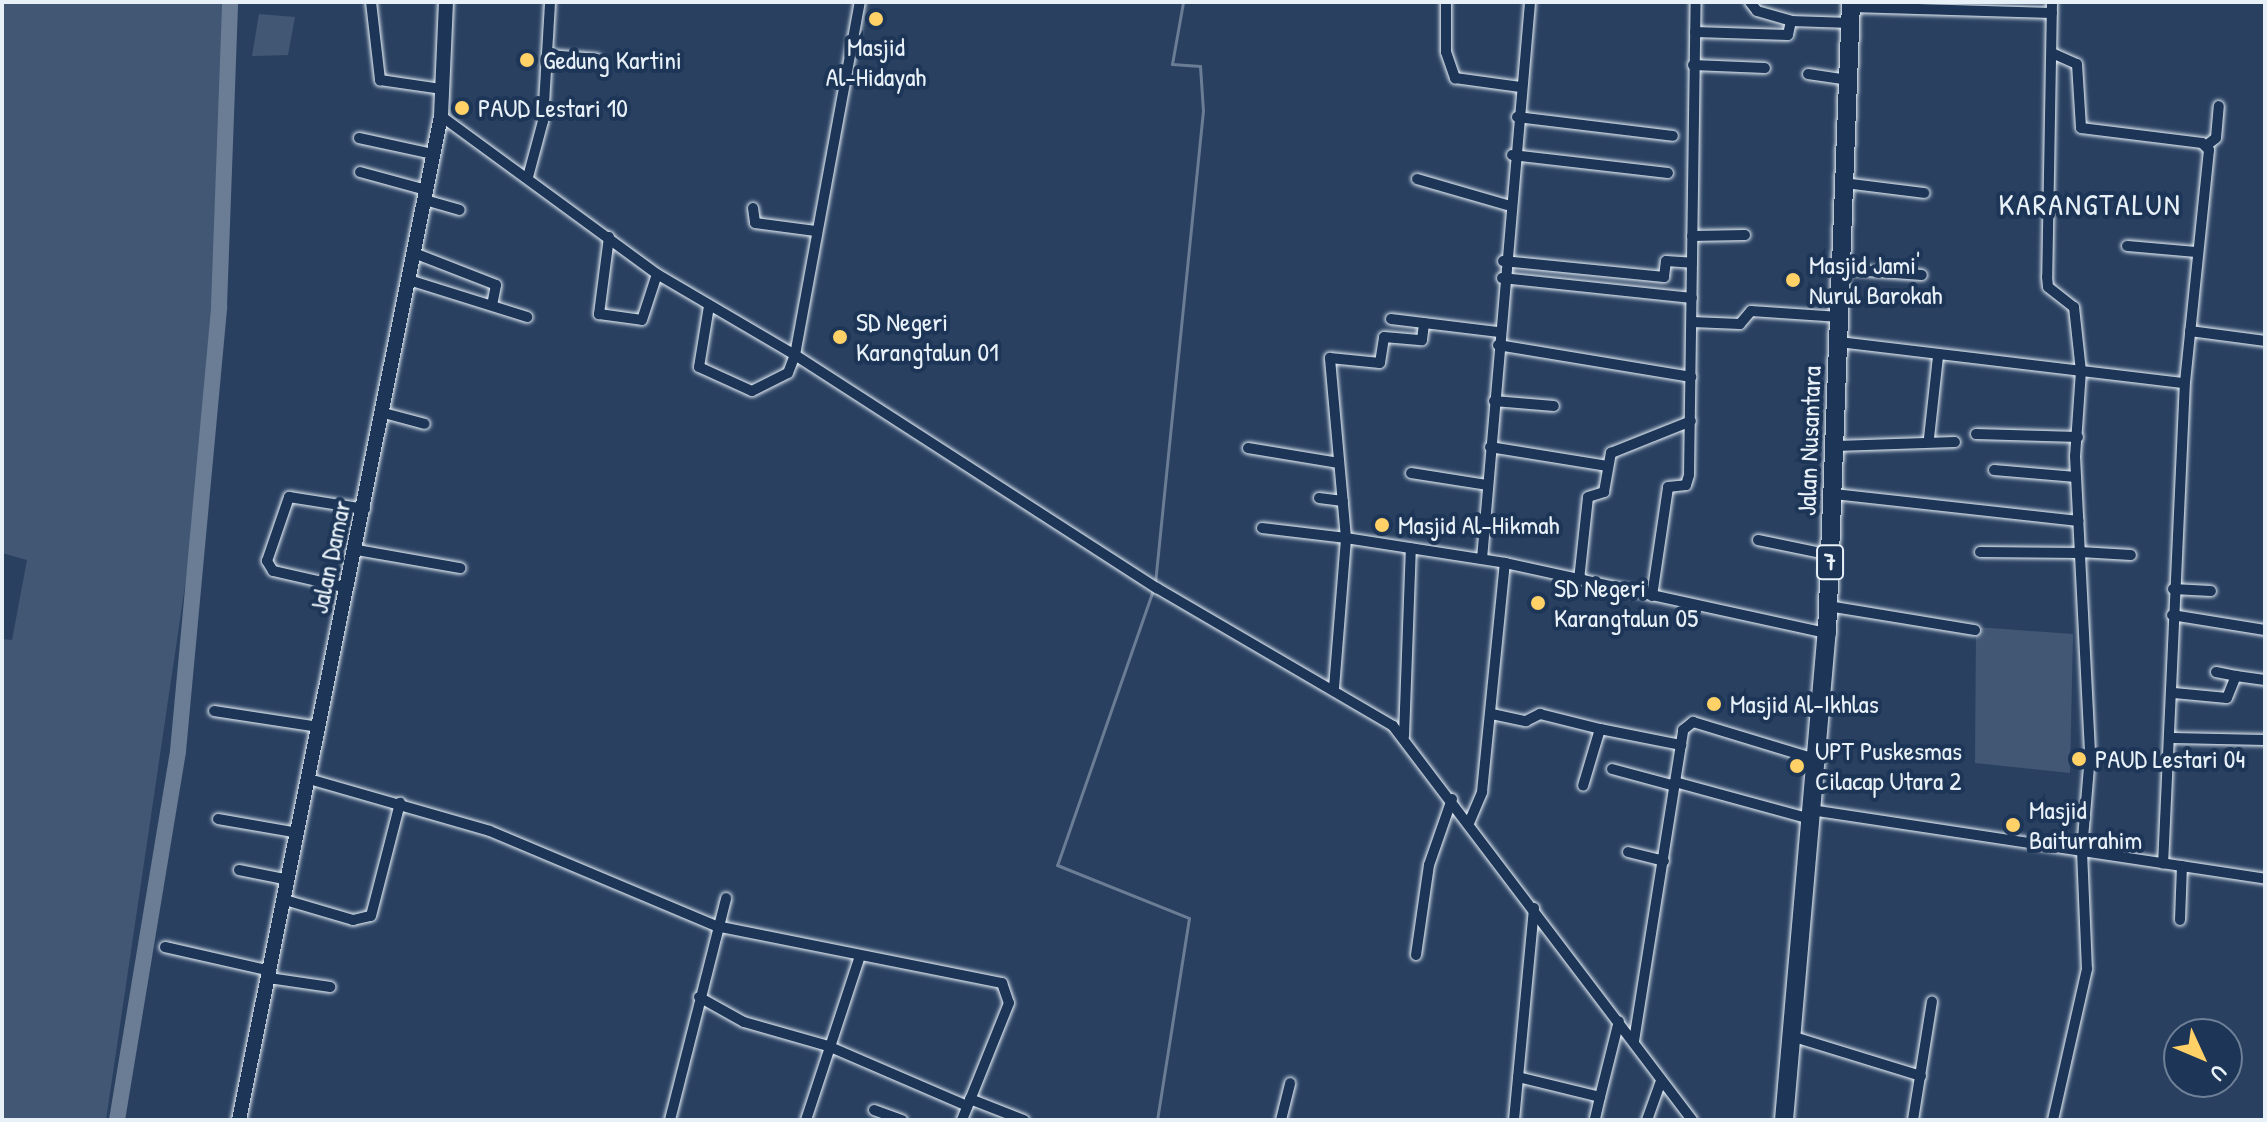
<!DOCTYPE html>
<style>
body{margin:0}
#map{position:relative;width:2267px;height:1122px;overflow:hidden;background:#294061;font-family:"Patrick Hand",sans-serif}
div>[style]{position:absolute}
.green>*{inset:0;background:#415774}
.stream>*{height:3px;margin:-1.5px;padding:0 1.5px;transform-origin:1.5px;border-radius:1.5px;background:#6b7c95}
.river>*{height:16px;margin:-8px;padding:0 8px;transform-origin:8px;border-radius:8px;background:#6b7c95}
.roads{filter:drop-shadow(0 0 2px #e8f1f8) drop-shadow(0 0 2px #e8f1f8)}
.street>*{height:10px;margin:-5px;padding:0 5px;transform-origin:5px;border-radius:5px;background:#1d3557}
.secondary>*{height:14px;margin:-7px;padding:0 7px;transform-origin:7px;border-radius:7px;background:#1d3557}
.highway>*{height:18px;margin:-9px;padding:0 9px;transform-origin:9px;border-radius:9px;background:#1d3557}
.dots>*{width:22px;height:22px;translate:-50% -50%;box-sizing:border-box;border:4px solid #1d3557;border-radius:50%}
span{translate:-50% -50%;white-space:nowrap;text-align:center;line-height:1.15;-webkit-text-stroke:8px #1d3557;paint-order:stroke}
.shield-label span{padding:2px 6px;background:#1d3557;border:2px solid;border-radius:6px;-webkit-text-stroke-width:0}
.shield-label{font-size:24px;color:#e8f1f8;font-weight:700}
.poi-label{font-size:26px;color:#e8f1f8}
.left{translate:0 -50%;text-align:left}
.street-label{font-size:26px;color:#e8f1f8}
.quarter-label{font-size:30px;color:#e8f1f8;letter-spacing:2px}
.frame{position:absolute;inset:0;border:4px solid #e8f1f8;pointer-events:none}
.north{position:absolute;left:2163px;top:1018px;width:80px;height:80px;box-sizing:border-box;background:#1d3557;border:2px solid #6e8097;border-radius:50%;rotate:134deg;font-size:22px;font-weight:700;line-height:32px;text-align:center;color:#e8f1f8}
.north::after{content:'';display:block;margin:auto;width:28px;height:36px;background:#ffd166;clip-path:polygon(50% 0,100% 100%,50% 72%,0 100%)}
</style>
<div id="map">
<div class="green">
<div style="clip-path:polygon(2px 2px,226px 2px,207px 437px,106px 1120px,2px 1120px,2px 639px,12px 640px,27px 560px,2px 553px)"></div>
<div style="clip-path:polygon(259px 14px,295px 17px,288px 55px,252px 56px)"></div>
<div style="clip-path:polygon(1976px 627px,2073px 634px,2070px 773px,1975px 763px)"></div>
</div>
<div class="stream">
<div style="left:1155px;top:583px;width:474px;rotate:-84.2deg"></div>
<div style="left:1203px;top:111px;width:45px;rotate:-93.8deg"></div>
<div style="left:1200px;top:66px;width:28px;rotate:-176deg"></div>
<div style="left:1172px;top:64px;width:63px;rotate:-79.9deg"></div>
<div style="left:1153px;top:590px;width:291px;rotate:109.2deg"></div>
<div style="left:1057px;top:865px;width:142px;rotate:21.9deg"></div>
<div style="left:1189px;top:918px;width:205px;rotate:99deg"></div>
</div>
<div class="river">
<div style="left:117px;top:1120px;width:374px;rotate:-80.6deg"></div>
<div style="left:178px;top:751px;width:447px;rotate:-84.7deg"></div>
<div style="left:219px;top:306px;width:304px;rotate:-87.9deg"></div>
</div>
<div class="roads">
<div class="street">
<div style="left:371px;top:2px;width:79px;rotate:83.4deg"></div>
<div style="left:380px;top:80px;width:63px;rotate:8.3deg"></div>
<div style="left:1446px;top:2px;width:50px;rotate:90deg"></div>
<div style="left:1446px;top:52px;width:28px;rotate:71deg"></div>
<div style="left:1455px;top:78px;width:66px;rotate:7.9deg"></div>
<div style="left:1750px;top:2px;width:11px;rotate:52deg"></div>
<div style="left:1757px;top:11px;width:35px;rotate:16deg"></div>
<div style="left:2052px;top:2px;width:275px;rotate:91deg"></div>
<div style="left:2047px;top:277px;width:10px;rotate:84deg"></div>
<div style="left:2048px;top:287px;width:33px;rotate:38deg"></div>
<div style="left:2074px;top:307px;width:64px;rotate:83.8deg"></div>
<div style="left:2081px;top:371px;width:85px;rotate:94deg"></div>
<div style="left:2075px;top:456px;width:299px;rotate:87.1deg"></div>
<div style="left:2090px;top:755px;width:96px;rotate:94.8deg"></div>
<div style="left:2082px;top:851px;width:118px;rotate:87.6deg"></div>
<div style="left:2087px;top:969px;width:155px;rotate:102.7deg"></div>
<div style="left:1851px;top:7px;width:201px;rotate:1.7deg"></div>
<div style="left:1695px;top:32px;width:93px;rotate:1.8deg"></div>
<div style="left:1788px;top:35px;width:14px;rotate:-78deg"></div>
<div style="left:1791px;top:21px;width:59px;rotate:1.9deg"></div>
<div style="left:2052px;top:53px;width:27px;rotate:24deg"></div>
<div style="left:2077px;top:64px;width:64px;rotate:86.4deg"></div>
<div style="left:2081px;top:128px;width:122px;rotate:7.1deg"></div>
<div style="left:2202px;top:143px;width:10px;rotate:45deg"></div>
<div style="left:2209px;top:150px;width:232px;rotate:95.9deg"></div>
<div style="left:2185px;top:381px;width:483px;rotate:92.6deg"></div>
<div style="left:549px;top:55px;width:48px;rotate:4.8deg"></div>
<div style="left:1693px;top:65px;width:72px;rotate:2.4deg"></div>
<div style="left:1808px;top:74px;width:40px;rotate:8.5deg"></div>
<div style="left:441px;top:116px;width:268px;rotate:36.2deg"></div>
<div style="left:657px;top:274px;width:160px;rotate:30.4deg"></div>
<div style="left:795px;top:355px;width:359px;rotate:-79.6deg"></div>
<div style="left:1517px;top:117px;width:157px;rotate:6.9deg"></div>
<div style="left:359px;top:138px;width:76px;rotate:12.2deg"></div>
<div style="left:2207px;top:145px;width:11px;rotate:-38deg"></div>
<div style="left:2216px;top:138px;width:32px;rotate:-85deg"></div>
<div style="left:1512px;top:155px;width:157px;rotate:6.6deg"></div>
<div style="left:360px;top:172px;width:68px;rotate:15.3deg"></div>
<div style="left:528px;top:177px;width:58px;rotate:-75deg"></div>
<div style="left:543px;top:121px;width:119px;rotate:-86.6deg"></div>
<div style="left:1417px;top:179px;width:94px;rotate:16.1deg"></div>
<div style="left:1844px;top:183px;width:81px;rotate:7.1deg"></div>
<div style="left:425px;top:200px;width:36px;rotate:16deg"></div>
<div style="left:753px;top:208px;width:15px;rotate:82deg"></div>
<div style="left:755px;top:223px;width:61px;rotate:7.6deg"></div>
<div style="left:1692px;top:236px;width:53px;rotate:-1.1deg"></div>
<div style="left:609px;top:237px;width:78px;rotate:97.4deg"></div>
<div style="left:599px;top:314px;width:43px;rotate:7.9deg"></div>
<div style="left:642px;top:320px;width:48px;rotate:-71.9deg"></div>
<div style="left:2127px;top:246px;width:70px;rotate:4.9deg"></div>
<div style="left:414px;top:253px;width:88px;rotate:21.3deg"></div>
<div style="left:496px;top:285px;width:20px;rotate:101deg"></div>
<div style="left:1503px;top:261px;width:162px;rotate:5.7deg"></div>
<div style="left:1664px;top:277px;width:16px;rotate:-83deg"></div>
<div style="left:1666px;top:261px;width:26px;rotate:4deg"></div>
<div style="left:1841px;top:269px;width:81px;rotate:4.2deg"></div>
<div style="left:1502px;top:278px;width:191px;rotate:6deg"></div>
<div style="left:409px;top:280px;width:124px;rotate:17.4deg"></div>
<div style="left:709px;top:306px;width:62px;rotate:99.3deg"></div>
<div style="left:699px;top:367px;width:58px;rotate:24.4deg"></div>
<div style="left:752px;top:391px;width:40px;rotate:-26.6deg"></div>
<div style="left:788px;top:373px;width:19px;rotate:-69deg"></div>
<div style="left:795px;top:355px;width:431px;rotate:32.8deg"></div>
<div style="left:1157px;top:588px;width:273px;rotate:30.3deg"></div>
<div style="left:1393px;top:726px;width:495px;rotate:52.8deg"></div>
<div style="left:1391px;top:319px;width:109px;rotate:6.9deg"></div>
<div style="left:1692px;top:322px;width:48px;rotate:2.4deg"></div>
<div style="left:1740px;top:324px;width:17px;rotate:-50deg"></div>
<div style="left:1751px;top:311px;width:89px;rotate:3.9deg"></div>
<div style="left:2190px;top:331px;width:76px;rotate:7.6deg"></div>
<div style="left:1839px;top:342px;width:348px;rotate:6.8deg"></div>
<div style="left:1498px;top:345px;width:196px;rotate:9.4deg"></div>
<div style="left:1494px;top:401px;width:60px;rotate:4.8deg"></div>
<div style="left:384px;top:413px;width:42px;rotate:15deg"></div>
<div style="left:1976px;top:434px;width:102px;rotate:1.7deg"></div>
<div style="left:1929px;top:438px;width:82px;rotate:-83.7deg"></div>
<div style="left:1836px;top:446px;width:119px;rotate:-1.9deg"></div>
<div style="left:1490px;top:447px;width:119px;rotate:9.2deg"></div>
<div style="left:1248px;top:448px;width:92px;rotate:9.4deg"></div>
<div style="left:1994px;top:470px;width:82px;rotate:4.9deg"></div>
<div style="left:1411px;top:473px;width:78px;rotate:8.9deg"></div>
<div style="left:1834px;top:494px;width:246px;rotate:6.3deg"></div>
<div style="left:1319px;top:498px;width:24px;rotate:7deg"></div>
<div style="left:1262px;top:528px;width:85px;rotate:6.8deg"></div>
<div style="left:1346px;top:538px;width:181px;rotate:-95.1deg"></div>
<div style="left:1330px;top:358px;width:50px;rotate:5.7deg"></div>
<div style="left:1380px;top:363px;width:26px;rotate:-81deg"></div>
<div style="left:1384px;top:337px;width:38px;rotate:5deg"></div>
<div style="left:1422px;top:340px;width:17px;rotate:-83deg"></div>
<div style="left:1758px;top:540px;width:75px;rotate:11.6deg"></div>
<div style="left:357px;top:550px;width:105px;rotate:9.9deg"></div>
<div style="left:1980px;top:552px;width:100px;rotate:0.6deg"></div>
<div style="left:2080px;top:552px;width:51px;rotate:3.4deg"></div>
<div style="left:1482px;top:559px;width:559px;rotate:-85.07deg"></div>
<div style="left:1579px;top:580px;width:83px;rotate:-83.8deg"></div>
<div style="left:1588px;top:497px;width:17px;rotate:-17deg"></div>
<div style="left:1604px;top:492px;width:40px;rotate:-80deg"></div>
<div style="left:1611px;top:453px;width:86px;rotate:-21.8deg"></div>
<div style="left:348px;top:588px;width:77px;rotate:-167.2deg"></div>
<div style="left:273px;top:571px;width:12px;rotate:-121deg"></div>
<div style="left:267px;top:561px;width:68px;rotate:-71deg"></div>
<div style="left:289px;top:497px;width:77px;rotate:9deg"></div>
<div style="left:2173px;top:589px;width:38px;rotate:3deg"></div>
<div style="left:1652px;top:596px;width:110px;rotate:-81.6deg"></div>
<div style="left:1668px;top:487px;width:18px;rotate:-6deg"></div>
<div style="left:1686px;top:485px;width:10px;rotate:-73deg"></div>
<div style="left:1689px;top:475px;width:473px;rotate:-89.2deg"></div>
<div style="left:1828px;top:606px;width:149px;rotate:9.3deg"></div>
<div style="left:2172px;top:615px;width:94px;rotate:9.2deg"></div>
<div style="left:2216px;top:672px;width:20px;rotate:11deg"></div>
<div style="left:1334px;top:688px;width:150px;rotate:-85.4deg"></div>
<div style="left:1346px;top:538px;width:161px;rotate:8.9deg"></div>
<div style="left:1505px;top:563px;width:330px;rotate:12.3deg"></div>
<div style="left:2174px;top:693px;width:53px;rotate:5.4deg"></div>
<div style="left:2227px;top:698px;width:24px;rotate:-68deg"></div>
<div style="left:2236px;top:676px;width:29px;rotate:8deg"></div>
<div style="left:214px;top:711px;width:106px;rotate:8.7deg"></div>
<div style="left:1492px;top:714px;width:35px;rotate:12deg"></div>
<div style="left:1526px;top:721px;width:16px;rotate:-27deg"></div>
<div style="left:1540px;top:714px;width:62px;rotate:14deg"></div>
<div style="left:1600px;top:729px;width:59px;rotate:106.6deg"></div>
<div style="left:1600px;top:729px;width:83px;rotate:11.2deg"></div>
<div style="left:1404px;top:736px;width:188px;rotate:-87.9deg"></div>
<div style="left:2173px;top:738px;width:92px;rotate:1.2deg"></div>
<div style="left:1612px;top:769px;width:65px;rotate:15.1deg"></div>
<div style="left:309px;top:779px;width:188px;rotate:16deg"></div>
<div style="left:490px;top:831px;width:245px;rotate:22.8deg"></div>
<div style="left:716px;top:926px;width:292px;rotate:11.3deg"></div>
<div style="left:1002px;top:983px;width:21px;rotate:71deg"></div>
<div style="left:1009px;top:1003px;width:126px;rotate:111.9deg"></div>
<div style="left:1675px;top:782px;width:140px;rotate:15.3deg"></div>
<div style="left:1811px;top:810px;width:459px;rotate:8.6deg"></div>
<div style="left:218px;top:819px;width:81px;rotate:9.9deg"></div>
<div style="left:1469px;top:823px;width:34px;rotate:-67deg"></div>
<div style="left:1482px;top:792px;width:230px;rotate:-84.3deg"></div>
<div style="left:1628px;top:852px;width:37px;rotate:14deg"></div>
<div style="left:239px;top:870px;width:51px;rotate:11.3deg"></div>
<div style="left:285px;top:900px;width:71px;rotate:16.4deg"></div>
<div style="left:353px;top:920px;width:18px;rotate:-13deg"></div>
<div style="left:371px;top:916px;width:117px;rotate:-75.6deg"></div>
<div style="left:2180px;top:920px;width:54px;rotate:-87.9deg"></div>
<div style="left:165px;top:947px;width:109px;rotate:12.8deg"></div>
<div style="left:1416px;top:955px;width:91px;rotate:-81.8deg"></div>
<div style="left:1429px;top:865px;width:70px;rotate:-70.8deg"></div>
<div style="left:269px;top:978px;width:62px;rotate:8.4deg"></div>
<div style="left:699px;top:997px;width:51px;rotate:29.1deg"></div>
<div style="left:744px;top:1022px;width:87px;rotate:15.9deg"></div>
<div style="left:828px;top:1046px;width:151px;rotate:23.3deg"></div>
<div style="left:1791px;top:1036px;width:136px;rotate:17.1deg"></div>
<div style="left:1634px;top:1041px;width:315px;rotate:-81deg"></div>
<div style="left:1683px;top:730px;width:13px;rotate:-39deg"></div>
<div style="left:1693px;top:722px;width:127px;rotate:16.9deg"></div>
<div style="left:1518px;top:1077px;width:84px;rotate:13.7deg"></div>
<div style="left:1600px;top:1097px;width:22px;rotate:103deg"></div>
<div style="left:1600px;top:1097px;width:78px;rotate:-76deg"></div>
<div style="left:970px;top:1099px;width:58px;rotate:21.3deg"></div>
<div style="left:874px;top:1110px;width:30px;rotate:20deg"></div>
<div style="left:670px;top:1120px;width:229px;rotate:-75.8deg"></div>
<div style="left:806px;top:1120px;width:169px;rotate:-71.8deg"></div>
<div style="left:1281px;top:1120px;width:38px;rotate:-76deg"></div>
<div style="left:1514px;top:1120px;width:213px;rotate:-84.6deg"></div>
<div style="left:1647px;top:1120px;width:41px;rotate:-70.3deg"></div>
<div style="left:1913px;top:1120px;width:120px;rotate:-80.9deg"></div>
</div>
<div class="secondary">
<div style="left:239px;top:1120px;width:1024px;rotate:-78.62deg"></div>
<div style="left:441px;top:116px;width:114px;rotate:-87.5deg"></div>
</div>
<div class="highway">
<div style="left:1784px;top:1120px;width:489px;rotate:-85deg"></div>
<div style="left:1827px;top:633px;width:631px;rotate:-87.82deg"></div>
</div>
</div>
<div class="dots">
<div style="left:876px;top:19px;background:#ffd166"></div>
<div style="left:527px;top:60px;background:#ffd166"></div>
<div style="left:462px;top:108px;background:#ffd166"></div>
<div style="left:1793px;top:280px;background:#ffd166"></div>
<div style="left:840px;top:337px;background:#ffd166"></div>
<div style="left:1382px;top:525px;background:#ffd166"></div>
<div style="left:1538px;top:603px;background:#ffd166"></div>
<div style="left:1714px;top:704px;background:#ffd166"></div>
<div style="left:2079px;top:759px;background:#ffd166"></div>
<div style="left:1797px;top:766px;background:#ffd166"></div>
<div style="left:2013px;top:825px;background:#ffd166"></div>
</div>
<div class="shield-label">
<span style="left:1830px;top:562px">7</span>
</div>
<div class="poi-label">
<span style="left:876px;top:62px">Masjid<br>Al-Hidayah</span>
<span class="left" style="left:543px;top:60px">Gedung Kartini</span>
<span class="left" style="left:478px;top:108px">PAUD Lestari 10</span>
<span class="left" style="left:1809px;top:280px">Masjid Jami'<br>Nurul Barokah</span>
<span class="left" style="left:856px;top:337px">SD Negeri<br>Karangtalun 01</span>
<span class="left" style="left:1398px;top:525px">Masjid Al-Hikmah</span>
<span class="left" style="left:1554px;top:603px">SD Negeri<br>Karangtalun 05</span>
<span class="left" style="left:1730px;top:704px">Masjid Al-Ikhlas</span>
<span class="left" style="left:1815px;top:766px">UPT Puskesmas<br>Cilacap Utara 2</span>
<span class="left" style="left:2095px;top:759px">PAUD Lestari 04</span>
<span class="left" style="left:2029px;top:825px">Masjid<br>Baiturrahim</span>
</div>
<div class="street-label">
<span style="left:1809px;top:441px;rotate:-88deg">Jalan Nusantara</span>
<span style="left:330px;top:557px;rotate:-78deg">Jalan Damar</span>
</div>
<div class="quarter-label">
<span style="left:2090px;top:204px">KARANGTALUN</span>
</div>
<div class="frame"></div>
<div class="north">U</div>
</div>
